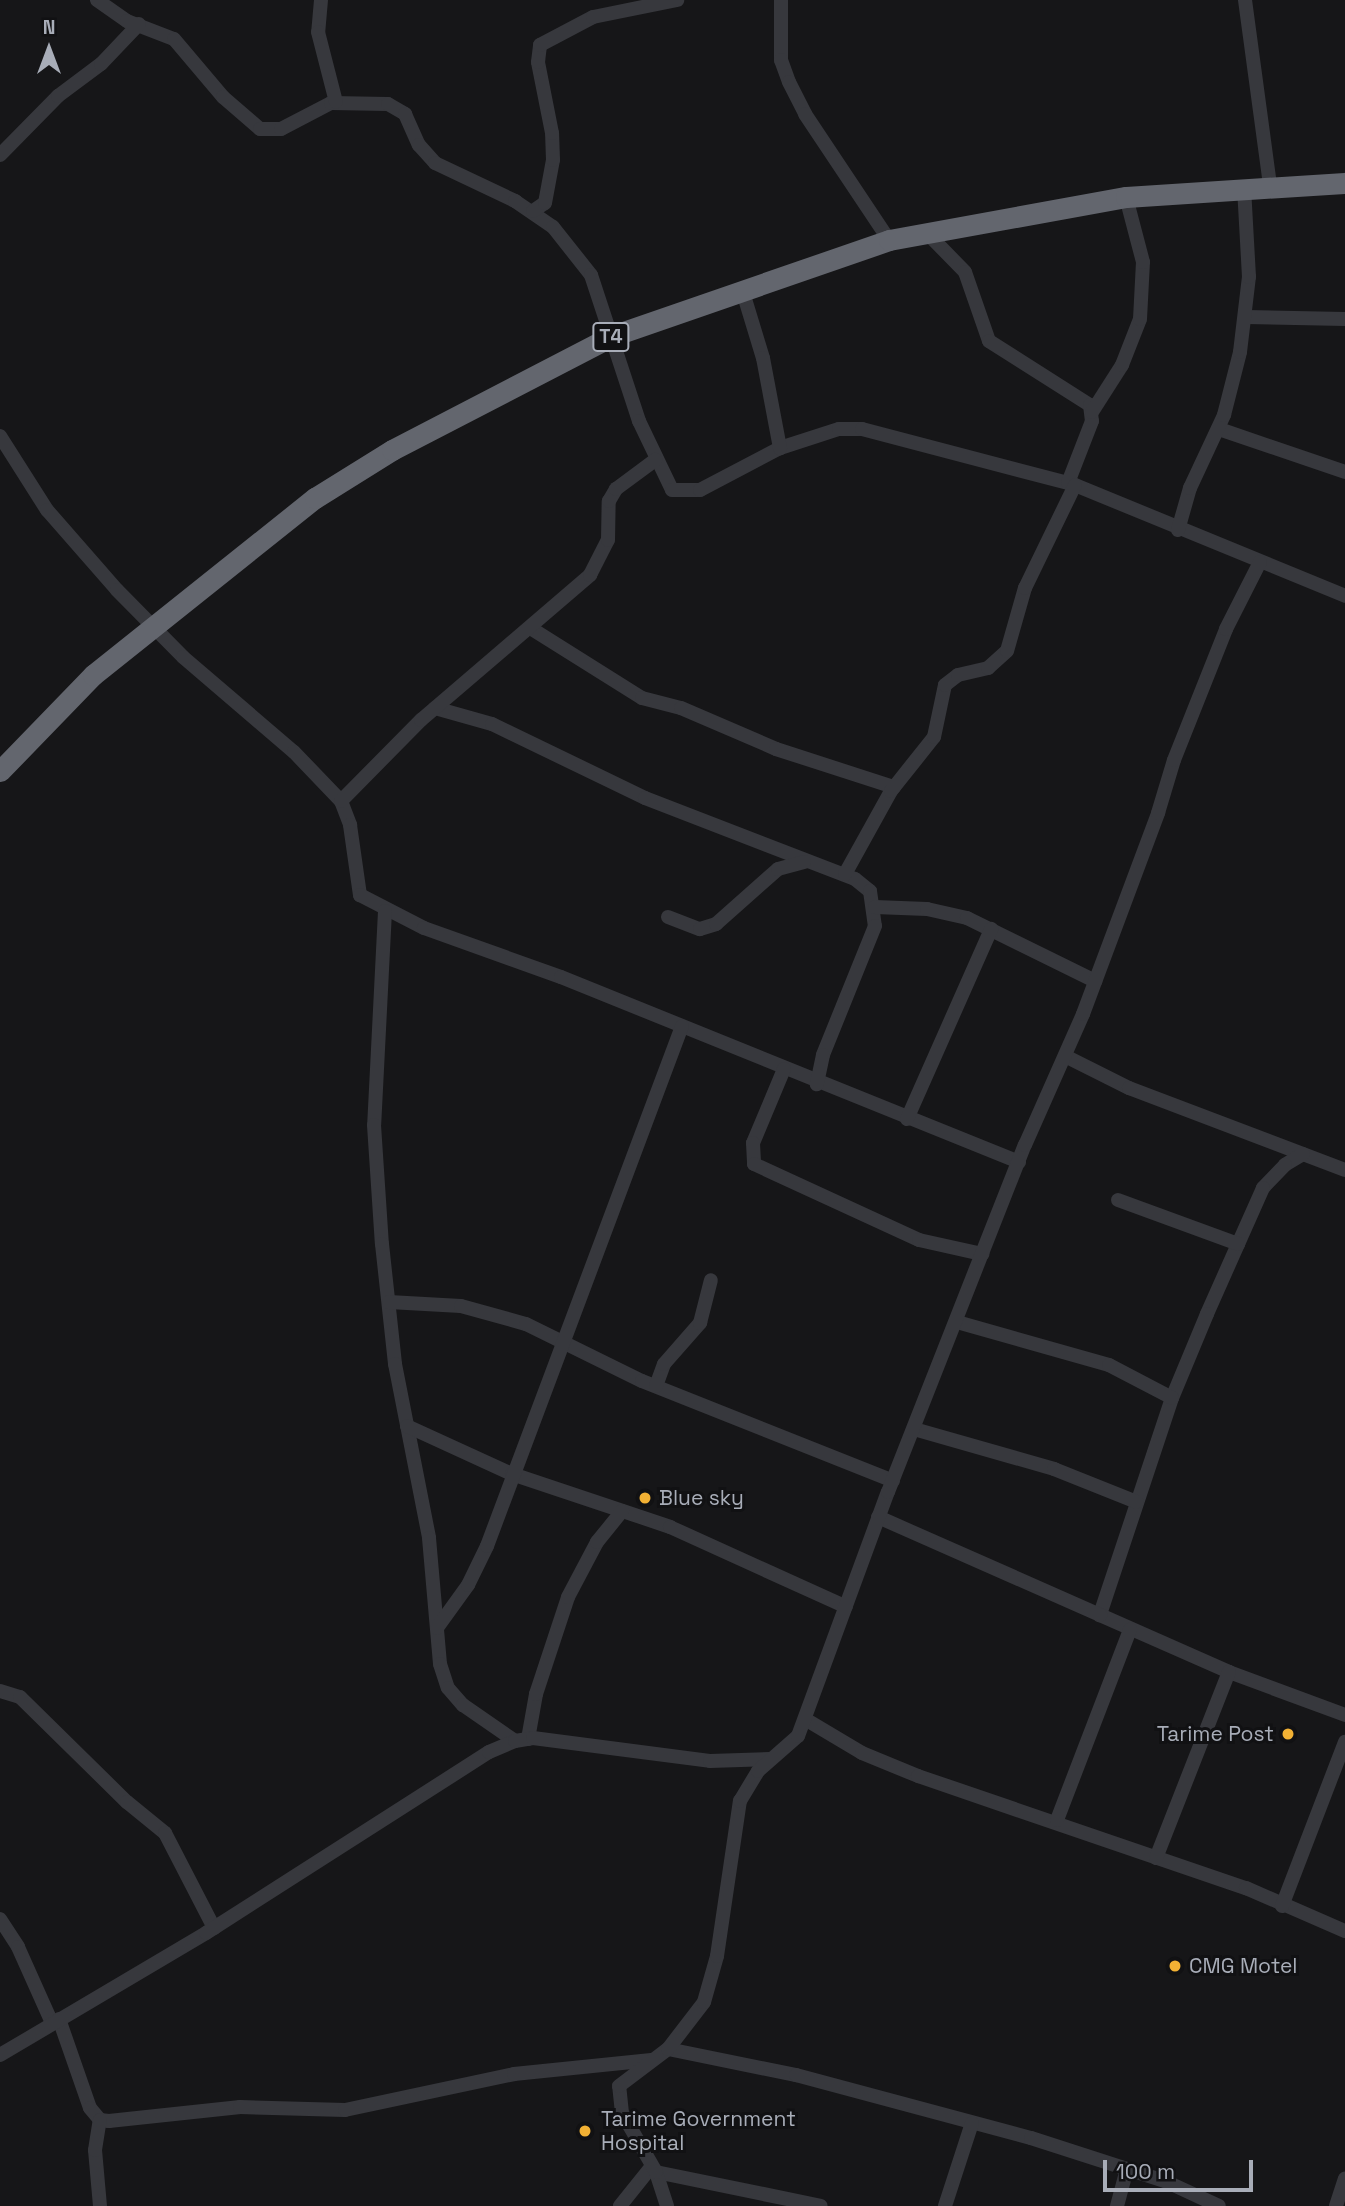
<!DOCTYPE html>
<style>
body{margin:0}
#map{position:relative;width:1345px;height:2206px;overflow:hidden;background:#161618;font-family:"Space Grotesk",sans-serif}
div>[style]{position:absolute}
.minor>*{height:14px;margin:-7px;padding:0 7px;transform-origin:7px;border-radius:7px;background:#37383d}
.highway>*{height:21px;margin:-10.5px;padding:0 10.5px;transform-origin:10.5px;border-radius:10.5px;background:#63666e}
.dots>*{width:19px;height:19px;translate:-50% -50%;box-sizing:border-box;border:4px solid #111113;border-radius:50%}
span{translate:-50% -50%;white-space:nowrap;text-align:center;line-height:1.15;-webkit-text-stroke:6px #111113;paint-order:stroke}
.shield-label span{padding:2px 5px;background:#111113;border:2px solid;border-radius:5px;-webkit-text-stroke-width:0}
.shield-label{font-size:19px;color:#a8adb8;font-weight:700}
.poi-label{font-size:21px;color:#a8adb8}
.left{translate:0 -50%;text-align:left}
.right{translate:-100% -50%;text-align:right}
.north{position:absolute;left:14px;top:14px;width:70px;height:70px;-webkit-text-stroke:5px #111113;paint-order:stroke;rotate:0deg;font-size:19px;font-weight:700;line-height:28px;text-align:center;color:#a8adb8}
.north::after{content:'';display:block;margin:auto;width:24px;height:32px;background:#a8adb8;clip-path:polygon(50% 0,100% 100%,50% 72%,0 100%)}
.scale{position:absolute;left:1103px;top:2160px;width:150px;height:32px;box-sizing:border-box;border:4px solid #a8adb8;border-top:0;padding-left:9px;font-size:21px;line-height:24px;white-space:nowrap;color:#a8adb8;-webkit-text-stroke:5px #111113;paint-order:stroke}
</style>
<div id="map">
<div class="minor">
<div style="left:97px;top:0;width:37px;rotate:35deg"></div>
<div style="left:127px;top:21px;width:50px;rotate:21deg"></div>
<div style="left:174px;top:39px;width:76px;rotate:49.8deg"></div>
<div style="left:223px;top:97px;width:49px;rotate:40.9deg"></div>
<div style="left:260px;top:129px;width:21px"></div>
<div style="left:281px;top:129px;width:56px;rotate:-27.5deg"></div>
<div style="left:331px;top:103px;width:57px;rotate:1deg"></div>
<div style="left:388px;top:104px;width:20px;rotate:30deg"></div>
<div style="left:405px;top:114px;width:34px;rotate:66deg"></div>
<div style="left:419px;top:145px;width:24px;rotate:48deg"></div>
<div style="left:435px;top:163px;width:89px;rotate:25.4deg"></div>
<div style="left:515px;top:201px;width:46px;rotate:34.4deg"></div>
<div style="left:553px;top:227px;width:61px;rotate:51.6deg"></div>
<div style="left:591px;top:275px;width:154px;rotate:71.8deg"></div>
<div style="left:639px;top:421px;width:76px;rotate:64.4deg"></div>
<div style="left:672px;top:490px;width:28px"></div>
<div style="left:700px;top:490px;width:90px;rotate:-27.7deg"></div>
<div style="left:780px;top:448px;width:62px;rotate:-17.9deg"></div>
<div style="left:839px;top:429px;width:23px"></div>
<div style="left:862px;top:429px;width:220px;rotate:14.7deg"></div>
<div style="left:1075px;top:485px;width:292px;rotate:22.3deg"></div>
<div style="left:321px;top:0;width:32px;rotate:95deg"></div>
<div style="left:318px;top:32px;width:72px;rotate:75.6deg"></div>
<div style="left:781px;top:0;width:60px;rotate:90deg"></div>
<div style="left:781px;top:60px;width:23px;rotate:70deg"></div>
<div style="left:789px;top:82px;width:36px;rotate:63deg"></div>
<div style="left:805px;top:114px;width:151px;rotate:56.3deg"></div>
<div style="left:1245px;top:0;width:187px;rotate:82.3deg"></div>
<div style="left:0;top:155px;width:83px;rotate:-45.5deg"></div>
<div style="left:58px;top:96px;width:54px;rotate:-36.7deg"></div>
<div style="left:101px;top:64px;width:55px;rotate:-46.5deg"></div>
<div style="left:533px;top:211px;width:14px;rotate:-34deg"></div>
<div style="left:545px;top:203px;width:44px;rotate:-79.5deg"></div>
<div style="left:553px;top:160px;width:27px;rotate:-92deg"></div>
<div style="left:552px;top:133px;width:72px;rotate:-101.2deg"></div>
<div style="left:538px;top:62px;width:17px;rotate:-83deg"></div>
<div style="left:540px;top:45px;width:60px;rotate:-27.8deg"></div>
<div style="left:593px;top:17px;width:86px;rotate:-11.4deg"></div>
<div style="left:927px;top:233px;width:54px;rotate:45.7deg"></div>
<div style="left:965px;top:272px;width:73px;rotate:70.8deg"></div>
<div style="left:989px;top:341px;width:120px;rotate:32.4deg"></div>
<div style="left:1090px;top:405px;width:16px;rotate:83deg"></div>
<div style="left:1092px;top:421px;width:66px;rotate:111.2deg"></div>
<div style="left:742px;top:289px;width:72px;rotate:73.1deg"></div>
<div style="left:763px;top:358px;width:92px;rotate:79.3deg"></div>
<div style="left:1246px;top:317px;width:99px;rotate:1.2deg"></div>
<div style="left:1092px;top:412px;width:56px;rotate:-57.4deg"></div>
<div style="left:1122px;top:365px;width:49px;rotate:-68.6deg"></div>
<div style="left:1140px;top:319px;width:57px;rotate:-87deg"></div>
<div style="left:1143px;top:262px;width:67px;rotate:-104.7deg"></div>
<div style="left:1219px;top:429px;width:133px;rotate:18.8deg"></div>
<div style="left:0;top:436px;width:88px;rotate:57.6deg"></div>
<div style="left:47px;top:510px;width:106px;rotate:48.8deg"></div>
<div style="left:117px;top:590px;width:94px;rotate:45.4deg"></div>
<div style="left:183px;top:657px;width:146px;rotate:40.6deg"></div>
<div style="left:294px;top:752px;width:68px;rotate:46.2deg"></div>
<div style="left:341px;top:801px;width:26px;rotate:69deg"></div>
<div style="left:350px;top:825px;width:71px;rotate:81.9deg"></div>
<div style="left:360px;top:895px;width:72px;rotate:27.3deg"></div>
<div style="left:424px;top:928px;width:145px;rotate:19.7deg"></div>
<div style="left:561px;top:977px;width:494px;rotate:22deg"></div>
<div style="left:1178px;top:530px;width:44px;rotate:-74.1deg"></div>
<div style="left:1190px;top:488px;width:81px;rotate:-65deg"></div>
<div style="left:1224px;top:415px;width:65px;rotate:-75.7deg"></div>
<div style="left:1240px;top:352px;width:76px;rotate:-83.2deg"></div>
<div style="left:1249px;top:277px;width:90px;rotate:-93.2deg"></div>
<div style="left:532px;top:629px;width:130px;rotate:32.1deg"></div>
<div style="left:642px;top:698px;width:40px;rotate:14.4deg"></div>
<div style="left:681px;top:708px;width:103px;rotate:23.3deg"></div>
<div style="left:776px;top:749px;width:124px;rotate:17.9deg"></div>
<div style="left:435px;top:708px;width:59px;rotate:15.7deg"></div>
<div style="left:492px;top:724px;width:170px;rotate:25.8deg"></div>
<div style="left:645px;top:798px;width:225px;rotate:21.1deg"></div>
<div style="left:855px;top:879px;width:19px;rotate:39deg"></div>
<div style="left:870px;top:891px;width:35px;rotate:82deg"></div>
<div style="left:875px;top:926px;width:139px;rotate:112deg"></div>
<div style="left:823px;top:1055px;width:30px;rotate:102deg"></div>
<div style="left:341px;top:801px;width:114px;rotate:-45.4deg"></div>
<div style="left:421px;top:720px;width:223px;rotate:-40.6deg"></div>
<div style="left:590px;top:575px;width:39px;rotate:-63deg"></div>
<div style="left:608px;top:540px;width:39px;rotate:-89deg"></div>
<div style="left:609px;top:501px;width:14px;rotate:-60deg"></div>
<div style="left:616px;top:489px;width:49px;rotate:-36.6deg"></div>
<div style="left:845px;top:874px;width:95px;rotate:-61deg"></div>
<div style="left:891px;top:791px;width:69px;rotate:-51.5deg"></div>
<div style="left:934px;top:737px;width:53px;rotate:-78.1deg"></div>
<div style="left:945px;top:685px;width:16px;rotate:-38deg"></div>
<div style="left:958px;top:675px;width:31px;rotate:-13deg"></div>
<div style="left:988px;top:668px;width:25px;rotate:-42deg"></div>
<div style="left:1007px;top:651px;width:66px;rotate:-74.1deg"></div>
<div style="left:1025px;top:588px;width:114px;rotate:-64.1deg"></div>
<div style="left:875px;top:907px;width:52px;rotate:2.2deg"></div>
<div style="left:927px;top:909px;width:41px;rotate:12.7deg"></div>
<div style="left:967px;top:918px;width:143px;rotate:26.2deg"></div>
<div style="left:385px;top:911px;width:214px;rotate:92.9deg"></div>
<div style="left:374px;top:1125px;width:119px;rotate:86.2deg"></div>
<div style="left:382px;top:1244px;width:121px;rotate:83.8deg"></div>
<div style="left:395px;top:1364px;width:177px;rotate:78.9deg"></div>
<div style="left:429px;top:1538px;width:126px;rotate:85deg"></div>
<div style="left:440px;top:1664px;width:25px;rotate:72deg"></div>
<div style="left:448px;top:1688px;width:23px;rotate:49deg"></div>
<div style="left:463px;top:1705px;width:63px;rotate:34.7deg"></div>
<div style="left:668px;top:917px;width:34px;rotate:21deg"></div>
<div style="left:700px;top:929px;width:17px;rotate:-17deg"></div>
<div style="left:716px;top:924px;width:83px;rotate:-41.6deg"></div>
<div style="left:778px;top:869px;width:27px;rotate:-15deg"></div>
<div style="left:1065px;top:1056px;width:72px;rotate:26.6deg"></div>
<div style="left:1129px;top:1088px;width:231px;rotate:20.8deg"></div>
<div style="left:784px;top:1069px;width:80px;rotate:112.7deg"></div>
<div style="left:753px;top:1143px;width:21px;rotate:87deg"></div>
<div style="left:754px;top:1164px;width:182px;rotate:24.7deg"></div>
<div style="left:919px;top:1240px;width:65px;rotate:12.5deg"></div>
<div style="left:907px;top:1119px;width:208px;rotate:-66.1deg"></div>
<div style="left:1303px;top:1154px;width:21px;rotate:149deg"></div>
<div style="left:1285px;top:1165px;width:32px;rotate:134deg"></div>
<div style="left:1263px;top:1188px;width:138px;rotate:114deg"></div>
<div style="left:1207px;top:1314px;width:91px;rotate:112.6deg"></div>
<div style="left:1172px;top:1398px;width:229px;rotate:108.4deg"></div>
<div style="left:1100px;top:1615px;width:141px;rotate:23.8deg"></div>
<div style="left:1229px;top:1672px;width:124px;rotate:20.3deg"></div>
<div style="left:1118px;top:1200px;width:128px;rotate:20.1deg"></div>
<div style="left:389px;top:1302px;width:72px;rotate:3.2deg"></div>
<div style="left:461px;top:1306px;width:67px;rotate:15.5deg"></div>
<div style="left:526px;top:1324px;width:129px;rotate:26.2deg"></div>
<div style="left:642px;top:1381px;width:270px;rotate:21.7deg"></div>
<div style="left:957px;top:1322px;width:158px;rotate:15.8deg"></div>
<div style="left:1109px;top:1365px;width:71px;rotate:27.6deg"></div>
<div style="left:656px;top:1386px;width:23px;rotate:-70deg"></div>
<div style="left:664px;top:1364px;width:55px;rotate:-48.7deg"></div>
<div style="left:700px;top:1323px;width:44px;rotate:-75.7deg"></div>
<div style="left:407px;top:1426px;width:115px;rotate:24.6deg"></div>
<div style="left:512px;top:1474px;width:167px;rotate:18.5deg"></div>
<div style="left:670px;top:1527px;width:193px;rotate:24.4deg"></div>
<div style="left:914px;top:1429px;width:146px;rotate:15.9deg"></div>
<div style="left:1054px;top:1469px;width:89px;rotate:21.7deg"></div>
<div style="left:878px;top:1517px;width:243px;rotate:23.8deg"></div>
<div style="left:437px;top:1628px;width:53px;rotate:-54.2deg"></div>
<div style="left:468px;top:1585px;width:43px;rotate:-64deg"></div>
<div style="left:487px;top:1546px;width:555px;rotate:-69.44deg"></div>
<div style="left:0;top:1691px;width:21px;rotate:17deg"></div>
<div style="left:20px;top:1697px;width:150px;rotate:44.5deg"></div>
<div style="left:127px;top:1802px;width:49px;rotate:39.2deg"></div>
<div style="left:165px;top:1833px;width:107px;rotate:62.7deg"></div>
<div style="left:805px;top:1719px;width:66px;rotate:30.8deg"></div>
<div style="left:862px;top:1753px;width:61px;rotate:22.3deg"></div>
<div style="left:918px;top:1776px;width:347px;rotate:18.9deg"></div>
<div style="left:1246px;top:1888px;width:108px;rotate:23.5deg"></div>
<div style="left:528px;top:1739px;width:46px;rotate:-79.9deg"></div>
<div style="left:536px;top:1694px;width:102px;rotate:-71.7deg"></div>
<div style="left:568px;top:1597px;width:62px;rotate:-62.2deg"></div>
<div style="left:597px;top:1542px;width:40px;rotate:-51deg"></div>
<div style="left:1057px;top:1820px;width:204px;rotate:-69deg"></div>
<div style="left:1156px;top:1858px;width:200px;rotate:-68.6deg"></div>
<div style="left:1282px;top:1906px;width:176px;rotate:-69deg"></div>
<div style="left:0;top:1919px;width:33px;rotate:57deg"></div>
<div style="left:18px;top:1947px;width:83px;rotate:65.9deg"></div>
<div style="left:59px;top:2019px;width:94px;rotate:70.8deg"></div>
<div style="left:90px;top:2108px;width:16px;rotate:50deg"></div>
<div style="left:100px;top:2120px;width:9px;rotate:6deg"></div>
<div style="left:109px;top:2121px;width:132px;rotate:-6.1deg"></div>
<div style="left:240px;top:2107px;width:105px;rotate:1.6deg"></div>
<div style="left:345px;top:2110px;width:173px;rotate:-12deg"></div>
<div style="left:514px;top:2074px;width:138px;rotate:-5.8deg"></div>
<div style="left:668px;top:2049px;width:131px;rotate:11.5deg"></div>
<div style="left:796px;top:2075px;width:243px;rotate:15deg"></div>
<div style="left:1031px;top:2138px;width:143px;rotate:17.9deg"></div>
<div style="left:1167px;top:2182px;width:57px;rotate:24.8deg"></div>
<div style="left:0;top:2055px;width:239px;rotate:-30.6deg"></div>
<div style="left:206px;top:1933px;width:336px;rotate:-32.6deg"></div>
<div style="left:489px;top:1752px;width:28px;rotate:-23deg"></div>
<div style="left:515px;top:1741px;width:18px;rotate:-9deg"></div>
<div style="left:533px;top:1738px;width:178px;rotate:7.4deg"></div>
<div style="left:710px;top:1761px;width:60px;rotate:-1.9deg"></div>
<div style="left:656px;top:2172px;width:168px;rotate:11.6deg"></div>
<div style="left:100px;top:2206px;width:56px;rotate:-95.1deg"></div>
<div style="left:95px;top:2150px;width:30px;rotate:-81deg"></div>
<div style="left:620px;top:2206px;width:51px;rotate:-51.3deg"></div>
<div style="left:667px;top:2206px;width:36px;rotate:-108deg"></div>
<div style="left:656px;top:2172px;width:68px;rotate:-120deg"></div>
<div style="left:622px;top:2113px;width:27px;rotate:-96deg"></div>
<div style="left:619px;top:2086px;width:61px;rotate:-37.1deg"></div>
<div style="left:668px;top:2049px;width:59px;rotate:-52.5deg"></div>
<div style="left:704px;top:2002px;width:48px;rotate:-74.2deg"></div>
<div style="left:717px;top:1956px;width:157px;rotate:-81.6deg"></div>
<div style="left:740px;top:1801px;width:35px;rotate:-59deg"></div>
<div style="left:758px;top:1771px;width:53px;rotate:-41.2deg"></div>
<div style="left:798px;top:1736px;width:260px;rotate:-69.8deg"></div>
<div style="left:888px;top:1492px;width:373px;rotate:-68.5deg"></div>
<div style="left:1025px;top:1145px;width:143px;rotate:-66.1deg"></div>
<div style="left:1083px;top:1014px;width:215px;rotate:-69.5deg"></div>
<div style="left:1158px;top:813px;width:55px;rotate:-73.2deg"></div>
<div style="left:1174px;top:760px;width:141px;rotate:-68.3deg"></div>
<div style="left:1226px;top:629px;width:75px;rotate:-63.1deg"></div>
<div style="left:945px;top:2206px;width:87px;rotate:-72deg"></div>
<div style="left:1117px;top:2206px;width:35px;rotate:-75deg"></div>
<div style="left:1336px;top:2206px;width:29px;rotate:-72deg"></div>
</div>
<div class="highway">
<div style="left:0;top:771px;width:134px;rotate:-45.9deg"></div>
<div style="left:93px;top:675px;width:284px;rotate:-38.6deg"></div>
<div style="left:315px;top:498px;width:91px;rotate:-31.9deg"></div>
<div style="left:392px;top:450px;width:248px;rotate:-27.4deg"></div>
<div style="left:612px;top:336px;width:293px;rotate:-19.1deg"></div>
<div style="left:889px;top:240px;width:241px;rotate:-10.3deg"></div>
<div style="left:1126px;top:197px;width:219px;rotate:-3.7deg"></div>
</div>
<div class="dots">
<div style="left:645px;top:1498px;background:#f2b134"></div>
<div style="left:1288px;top:1734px;background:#f2b134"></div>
<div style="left:1175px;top:1966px;background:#f2b134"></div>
<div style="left:585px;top:2131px;background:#f2b134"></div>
</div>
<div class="shield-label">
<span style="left:611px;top:337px">T4</span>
</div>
<div class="poi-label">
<span class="left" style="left:659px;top:1498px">Blue sky</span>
<span class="right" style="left:1274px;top:1734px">Tarime Post</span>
<span class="left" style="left:1189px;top:1966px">CMG Motel</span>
<span class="left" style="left:601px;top:2131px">Tarime Government<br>Hospital</span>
</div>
<div class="north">N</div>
<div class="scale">100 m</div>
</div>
